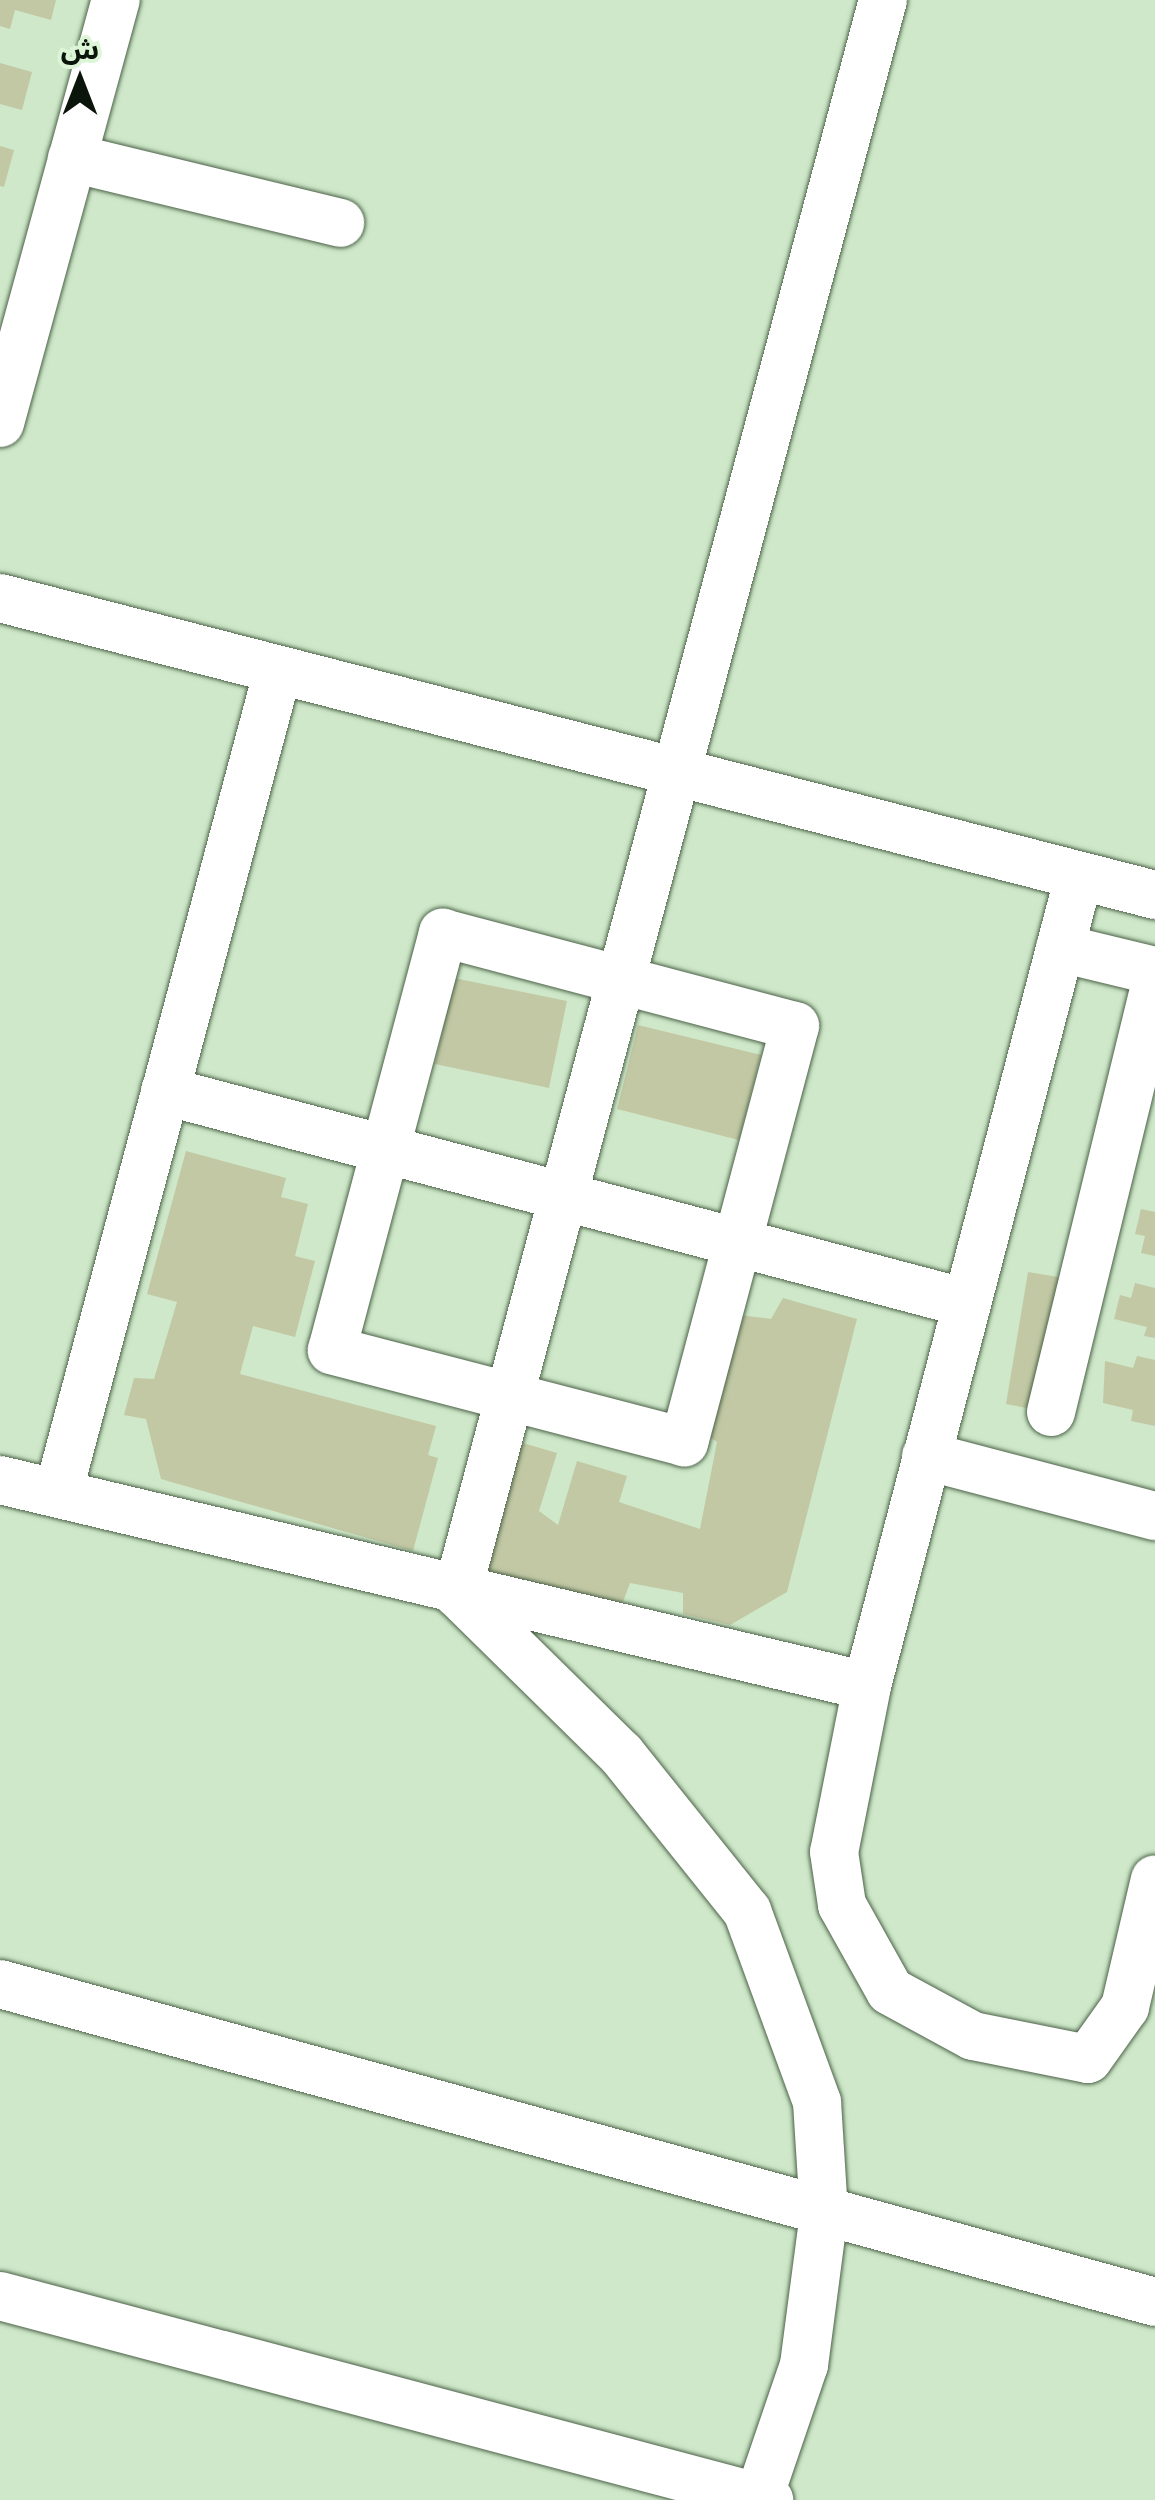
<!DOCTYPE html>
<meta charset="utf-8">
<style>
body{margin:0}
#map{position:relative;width:1155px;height:2500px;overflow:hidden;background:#cee8c9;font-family:Karla,"Noto Sans Arabic",sans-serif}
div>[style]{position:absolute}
.building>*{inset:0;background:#c2c8a4}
.roads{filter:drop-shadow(0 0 2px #4c6248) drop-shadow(0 0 2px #4c6248)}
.street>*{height:48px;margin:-24px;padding:0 24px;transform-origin:24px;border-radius:24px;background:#fff}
span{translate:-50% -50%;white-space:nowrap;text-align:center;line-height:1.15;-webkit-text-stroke:9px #dbf5d6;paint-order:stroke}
.north{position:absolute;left:30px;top:30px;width:100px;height:100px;-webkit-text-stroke:8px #dbf5d6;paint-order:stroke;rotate:0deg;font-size:28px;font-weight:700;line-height:40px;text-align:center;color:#0c150b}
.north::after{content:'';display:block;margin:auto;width:35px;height:45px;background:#0c150b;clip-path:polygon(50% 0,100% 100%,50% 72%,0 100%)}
</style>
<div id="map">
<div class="building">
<div style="clip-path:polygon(0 0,56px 0,51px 20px,15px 10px,10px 29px,0 26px)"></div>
<div style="clip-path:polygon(0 63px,32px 72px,22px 110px,0 104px)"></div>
<div style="clip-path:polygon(0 146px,14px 150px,4px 187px,0 186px)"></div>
<div style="clip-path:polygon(454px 978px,567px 1001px,549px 1088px,435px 1064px)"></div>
<div style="clip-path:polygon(638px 1025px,761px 1055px,739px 1140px,617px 1109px)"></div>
<div style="clip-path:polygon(186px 1151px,286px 1178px,281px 1197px,308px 1204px,295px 1256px,315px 1261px,295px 1337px,253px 1326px,240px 1374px,436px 1426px,428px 1455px,438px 1458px,413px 1551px,161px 1479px,146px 1419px,124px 1415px,134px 1378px,154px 1379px,177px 1302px,147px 1294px)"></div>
<div style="clip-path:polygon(1141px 1209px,1155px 1212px,1155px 1256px,1141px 1253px,1145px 1236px,1135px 1234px)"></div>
<div style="clip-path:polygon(1028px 1272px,1070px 1279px,1048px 1412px,1006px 1404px)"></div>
<div style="clip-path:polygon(1135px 1283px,1155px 1288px,1155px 1338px,1144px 1336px,1147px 1327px,1114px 1319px,1120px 1295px,1131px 1298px)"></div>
<div style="clip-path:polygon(783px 1298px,857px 1319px,787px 1592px,730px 1625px,683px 1614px,683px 1593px,630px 1583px,621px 1607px,475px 1572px,516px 1441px,557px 1453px,539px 1511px,558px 1525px,577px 1461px,627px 1476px,619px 1502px,700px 1529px,717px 1442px,703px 1432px,732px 1314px,771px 1319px)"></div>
<div style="clip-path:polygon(1137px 1356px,1155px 1360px,1155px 1426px,1131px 1421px,1133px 1410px,1103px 1403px,1105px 1361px,1133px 1368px)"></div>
</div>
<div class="roads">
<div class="street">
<div style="left:72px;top:158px;width:276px;rotate:13.6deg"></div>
<div style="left:0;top:423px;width:439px;rotate:-74.7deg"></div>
<div style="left:0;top:598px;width:1193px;rotate:14.42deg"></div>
<div style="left:1079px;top:876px;width:837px;rotate:104.67deg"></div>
<div style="left:867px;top:1686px;width:169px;rotate:101.2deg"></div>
<div style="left:834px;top:1852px;width:54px;rotate:81.4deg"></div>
<div style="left:842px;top:1905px;width:98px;rotate:60.8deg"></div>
<div style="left:890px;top:1991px;width:94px;rotate:28.5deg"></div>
<div style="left:973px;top:2036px;width:117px;rotate:11.3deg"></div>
<div style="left:1088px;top:2059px;width:64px;rotate:-54.6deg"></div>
<div style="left:1125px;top:2007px;width:131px;rotate:-76.8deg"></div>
<div style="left:443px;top:933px;width:364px;rotate:14.8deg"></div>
<div style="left:795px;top:1026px;width:431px;rotate:104.9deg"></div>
<div style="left:684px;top:1442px;width:364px;rotate:-165.4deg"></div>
<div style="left:332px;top:1350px;width:432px;rotate:-75.1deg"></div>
<div style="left:1060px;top:948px;width:98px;rotate:13.6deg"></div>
<div style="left:165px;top:1091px;width:829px;rotate:14.82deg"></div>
<div style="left:1051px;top:1412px;width:439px;rotate:-76.3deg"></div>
<div style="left:926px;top:1456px;width:237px;rotate:14.7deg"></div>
<div style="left:0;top:1480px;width:891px;rotate:13.37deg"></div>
<div style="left:58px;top:1493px;width:852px;rotate:-75.03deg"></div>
<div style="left:0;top:1984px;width:1198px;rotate:15.39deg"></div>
<div style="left:0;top:2296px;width:796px;rotate:14.86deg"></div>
<div style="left:758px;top:2500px;width:143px;rotate:-71.2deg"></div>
<div style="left:804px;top:2365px;width:153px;rotate:-82.5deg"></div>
<div style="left:824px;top:2213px;width:111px;rotate:-93.6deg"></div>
<div style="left:817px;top:2102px;width:203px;rotate:-110.1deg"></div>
<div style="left:747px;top:1911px;width:201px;rotate:-128.7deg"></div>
<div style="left:621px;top:1754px;width:230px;rotate:-135.5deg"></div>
<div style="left:457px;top:1593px;width:1649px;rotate:-75.03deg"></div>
</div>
</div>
<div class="north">ش</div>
</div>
